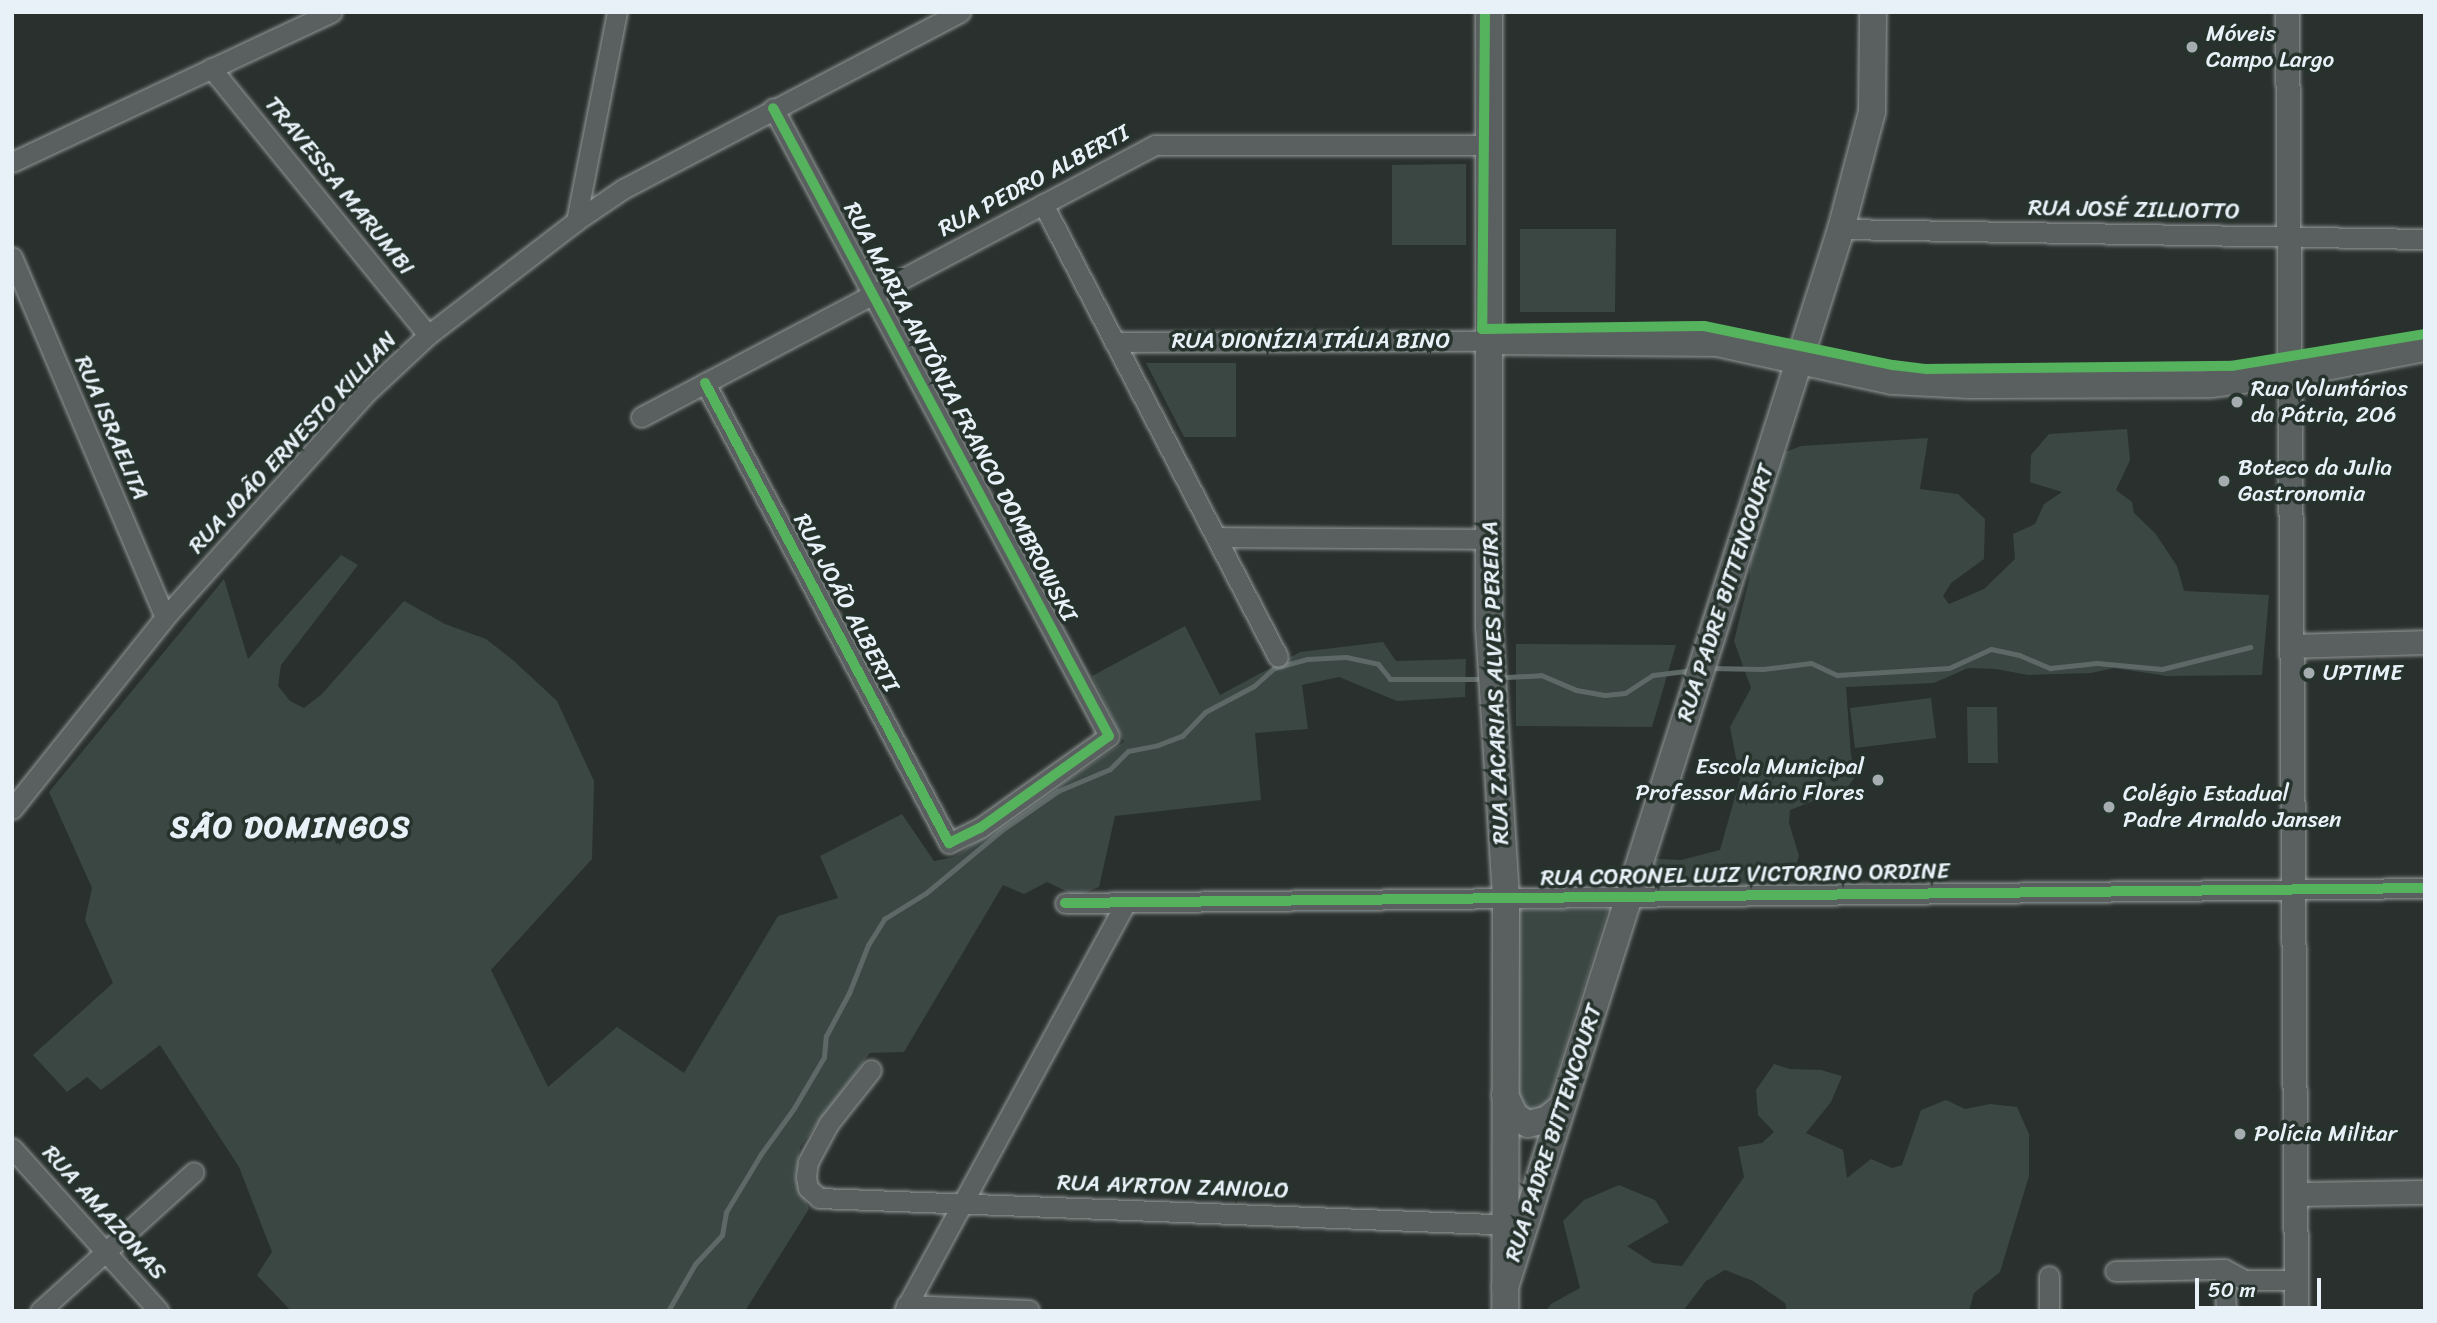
<!DOCTYPE html>
<meta charset="utf-8">
<style>
body{margin:0}
#map{position:relative;width:2437px;height:1323px;overflow:hidden;background:#29302d;font-family:Sriracha,sans-serif}
div>[style]{position:absolute}
.green>*{inset:0;background:#3b4743}
.stream>*{height:5px;margin:-2.5px;padding:0 2.5px;transform-origin:2.5px;border-radius:2.5px;background:#5e6967}
.roads{filter:drop-shadow(0 0 2px #959a9a) drop-shadow(0 0 2px #959a9a)}
.minor>*{height:19px;margin:-9.5px;padding:0 9.5px;transform-origin:9.5px;border-radius:9.5px;background:#5a6060}
.tertiary>*{height:23px;margin:-11.5px;padding:0 11.5px;transform-origin:11.5px;border-radius:11.5px;background:#5a6060}
.secondary>*{height:26px;margin:-13px;padding:0 13px;transform-origin:13px;border-radius:13px;background:#5a6060}
.cycleway>*{height:10px;margin:-5px;padding:0 5px;transform-origin:5px;border-radius:5px;background:#56b35d}
.dots>*{width:19px;height:19px;translate:-50% -50%;box-sizing:border-box;border:4px solid #26332d;border-radius:50%}
span{translate:-50% -50%;white-space:nowrap;text-align:center;line-height:1.15;-webkit-text-stroke:7px #26332d;paint-order:stroke}
.poi-label{font-size:23px;color:#e8f1f8}
.left{translate:0 -50%;text-align:left}
.right{translate:-100% -50%;text-align:right}
.street-label{font-size:23px;color:#e8f1f8}
.district-label{font-size:30px;color:#e8f1f8;font-weight:700;letter-spacing:2px}
.frame{position:absolute;inset:0;border:14px solid #e8f1f8;pointer-events:none}
.scale{position:absolute;left:2195px;top:1278px;width:126px;height:32px;box-sizing:border-box;border:4px solid #e8f1f8;border-top:0;padding-left:9px;font-size:21px;line-height:24px;white-space:nowrap;color:#e8f1f8;-webkit-text-stroke:5px #26332d;paint-order:stroke}
</style>
<div id="map">
<div class="green">
<div style="clip-path:polygon(1466px 164px,1466px 245px,1392px 245px,1392px 165px)"></div>
<div style="clip-path:polygon(1520px 229px,1616px 229px,1615px 312px,1520px 312px)"></div>
<div style="clip-path:polygon(1146px 363px,1236px 363px,1236px 437px,1184px 437px)"></div>
<div style="clip-path:polygon(2127px 429px,2130px 460px,2116px 490px,2132px 502px,2134px 513px,2155px 533px,2177px 566px,2184px 591px,2269px 595px,2262px 675px,2167px 676px,2114px 668px,2091px 673px,2028px 675px,1996px 669px,1968px 668px,1934px 683px,1846px 687px,1851px 756px,1857px 774px,1847px 788px,1790px 810px,1789px 823px,1799px 856px,1792px 878px,1757px 886px,1640px 891px,1642px 858px,1681px 860px,1720px 850px,1740px 779px,1730px 727px,1751px 688px,1734px 641px,1749px 580px,1753px 534px,1769px 506px,1780px 454px,1801px 446px,1928px 438px,1920px 489px,1958px 494px,1985px 519px,1984px 559px,1951px 583px,1943px 596px,1949px 604px,1984px 589px,2015px 559px,2013px 534px,2035px 524px,2044px 504px,2062px 492px,2030px 482px,2031px 455px,2049px 434px)"></div>
<div style="clip-path:polygon(341px 555px,358px 565px,281px 665px,278px 686px,290px 701px,304px 708px,322px 694px,404px 601px,445px 624px,486px 639px,514px 661px,557px 701px,594px 781px,592px 859px,491px 970px,548px 1087px,617px 1027px,684px 1073px,778px 916px,838px 898px,820px 856px,902px 814px,934px 861px,954px 857px,1124px 742px,1092px 676px,1185px 626px,1220px 695px,1300px 652px,1383px 642px,1396px 661px,1466px 659px,1465px 697px,1397px 701px,1339px 677px,1302px 685px,1308px 729px,1255px 733px,1261px 800px,1115px 816px,1099px 887px,1076px 896px,1047px 882px,1024px 894px,1003px 885px,904px 1052px,870px 1053px,800px 1147px,796px 1176px,809px 1209px,745px 1311px,291px 1311px,257px 1275px,272px 1252px,239px 1167px,160px 1045px,101px 1090px,87px 1077px,67px 1092px,33px 1055px,113px 983px,85px 920px,92px 888px,49px 792px,224px 579px,248px 659px)"></div>
<div style="clip-path:polygon(1516px 644px,1517px 644px,1676px 645px,1652px 727px,1516px 726px)"></div>
<div style="clip-path:polygon(1931px 698px,1936px 738px,1855px 748px,1850px 708px)"></div>
<div style="clip-path:polygon(1967px 707px,1997px 707px,1998px 763px,1968px 763px)"></div>
<div style="clip-path:polygon(1608px 909px,1545px 1111px,1530px 1117px,1517px 1106px,1514px 910px)"></div>
<div style="clip-path:polygon(1774px 1064px,1790px 1069px,1821px 1070px,1842px 1076px,1831px 1102px,1806px 1133px,1843px 1150px,1847px 1178px,1871px 1159px,1892px 1168px,1902px 1165px,1921px 1110px,1946px 1100px,1965px 1109px,1990px 1104px,2017px 1107px,2029px 1134px,2029px 1176px,2000px 1272px,1974px 1293px,1969px 1311px,1787px 1311px,1785px 1303px,1753px 1281px,1725px 1270px,1706px 1281px,1683px 1311px,1546px 1311px,1551px 1304px,1580px 1288px,1563px 1221px,1584px 1200px,1619px 1185px,1655px 1200px,1669px 1222px,1627px 1246px,1653px 1263px,1682px 1266px,1744px 1177px,1738px 1147px,1762px 1143px,1774px 1132px,1758px 1115px,1756px 1090px)"></div>
</div>
<div class="stream">
<div style="left:1710px;top:668px;width:53px;rotate:1.1deg"></div>
<div style="left:1763px;top:669px;width:48px;rotate:-7.1deg"></div>
<div style="left:1811px;top:663px;width:29px;rotate:25deg"></div>
<div style="left:1837px;top:675px;width:112px;rotate:-3.6deg"></div>
<div style="left:1949px;top:668px;width:46px;rotate:-24.3deg"></div>
<div style="left:1991px;top:649px;width:29px;rotate:12deg"></div>
<div style="left:2019px;top:655px;width:34px;rotate:23deg"></div>
<div style="left:2050px;top:668px;width:47px;rotate:-6.1deg"></div>
<div style="left:2097px;top:663px;width:65px;rotate:5.3deg"></div>
<div style="left:2162px;top:669px;width:91px;rotate:-14deg"></div>
<div style="left:1507px;top:677px;width:34px;rotate:-3deg"></div>
<div style="left:1541px;top:675px;width:38px;rotate:23deg"></div>
<div style="left:1576px;top:690px;width:29px;rotate:10deg"></div>
<div style="left:1605px;top:695px;width:20px;rotate:-6deg"></div>
<div style="left:1625px;top:693px;width:33px;rotate:-33deg"></div>
<div style="left:1653px;top:675px;width:41px;rotate:-7deg"></div>
<div style="left:668px;top:1311px;width:54px;rotate:-60.1deg"></div>
<div style="left:695px;top:1264px;width:40px;rotate:-47deg"></div>
<div style="left:722px;top:1235px;width:23px;rotate:-80deg"></div>
<div style="left:726px;top:1212px;width:68px;rotate:-58.9deg"></div>
<div style="left:761px;top:1154px;width:57px;rotate:-54.3deg"></div>
<div style="left:794px;top:1108px;width:59px;rotate:-59.5deg"></div>
<div style="left:824px;top:1057px;width:21px;rotate:-85deg"></div>
<div style="left:826px;top:1036px;width:49px;rotate:-61.9deg"></div>
<div style="left:849px;top:993px;width:52px;rotate:-68.4deg"></div>
<div style="left:868px;top:945px;width:31px;rotate:-58deg"></div>
<div style="left:884px;top:919px;width:49px;rotate:-31.8deg"></div>
<div style="left:926px;top:893px;width:99px;rotate:-39.7deg"></div>
<div style="left:1002px;top:830px;width:68px;rotate:-34.9deg"></div>
<div style="left:1058px;top:791px;width:56px;rotate:-22.9deg"></div>
<div style="left:1110px;top:769px;width:25px;rotate:-45deg"></div>
<div style="left:1128px;top:751px;width:31px;rotate:-11deg"></div>
<div style="left:1158px;top:745px;width:26px;rotate:-21deg"></div>
<div style="left:1182px;top:736px;width:33px;rotate:-46deg"></div>
<div style="left:1205px;top:712px;width:55px;rotate:-28deg"></div>
<div style="left:1254px;top:686px;width:27px;rotate:-42deg"></div>
<div style="left:1274px;top:668px;width:34px;rotate:-15deg"></div>
<div style="left:1307px;top:659px;width:39px;rotate:-3deg"></div>
<div style="left:1346px;top:657px;width:33px;rotate:12deg"></div>
<div style="left:1378px;top:664px;width:19px;rotate:51deg"></div>
<div style="left:1390px;top:679px;width:87px"></div>
</div>
<div class="roads">
<div class="minor">
<div style="left:211px;top:68px;width:344px;rotate:50.9deg"></div>
<div style="left:12px;top:162px;width:353px;rotate:-25.1deg"></div>
<div style="left:1043px;top:204px;width:510px;rotate:62.58deg"></div>
<div style="left:576px;top:221px;width:213px;rotate:-78.9deg"></div>
<div style="left:1841px;top:229px;width:584px;rotate:0.98deg"></div>
<div style="left:12px;top:257px;width:391px;rotate:67deg"></div>
<div style="left:1114px;top:342px;width:375px;rotate:-0.2deg"></div>
<div style="left:705px;top:383px;width:521px;rotate:62.06deg"></div>
<div style="left:949px;top:843px;width:34px;rotate:-26deg"></div>
<div style="left:980px;top:828px;width:158px;rotate:-35.5deg"></div>
<div style="left:1109px;top:736px;width:712px;rotate:-118.15deg"></div>
<div style="left:641px;top:417px;width:582px;rotate:-27.89deg"></div>
<div style="left:1155px;top:145px;width:334px"></div>
<div style="left:1216px;top:537px;width:273px;rotate:0.4deg"></div>
<div style="left:12px;top:809px;width:246px;rotate:-51.4deg"></div>
<div style="left:165px;top:617px;width:304px;rotate:-48.1deg"></div>
<div style="left:368px;top:391px;width:82px;rotate:-43deg"></div>
<div style="left:428px;top:335px;width:187px;rotate:-37.6deg"></div>
<div style="left:576px;top:221px;width:57px;rotate:-34.2deg"></div>
<div style="left:623px;top:189px;width:381px;rotate:-27.7deg"></div>
<div style="left:1065px;top:903px;width:1360px;rotate:-0.63deg"></div>
<div style="left:871px;top:1070px;width:68px;rotate:128.4deg"></div>
<div style="left:829px;top:1123px;width:44px;rotate:118.3deg"></div>
<div style="left:808px;top:1162px;width:15px;rotate:98deg"></div>
<div style="left:806px;top:1177px;width:11px;rotate:80deg"></div>
<div style="left:808px;top:1188px;width:15px;rotate:42deg"></div>
<div style="left:819px;top:1198px;width:701px;rotate:2.21deg"></div>
<div style="left:12px;top:1148px;width:219px;rotate:48deg"></div>
<div style="left:2224px;top:1269px;width:42px;rotate:87.3deg"></div>
<div style="left:2115px;top:1271px;width:109px;rotate:-1.1deg"></div>
<div style="left:2224px;top:1269px;width:24px;rotate:28deg"></div>
<div style="left:2245px;top:1280px;width:51px"></div>
<div style="left:2049px;top:1276px;width:35px;rotate:90deg"></div>
<div style="left:906px;top:1305px;width:123px;rotate:2.3deg"></div>
<div style="left:40px;top:1311px;width:207px;rotate:-42.1deg"></div>
<div style="left:904px;top:1311px;width:465px;rotate:-61.5deg"></div>
</div>
<div class="tertiary">
<div style="left:2287px;top:12px;width:1299px;rotate:89.6deg"></div>
<div style="left:2292px;top:646px;width:133px;rotate:-1.7deg"></div>
<div style="left:2295px;top:1194px;width:130px;rotate:-0.9deg"></div>
</div>
<div class="secondary">
<div style="left:1489px;top:12px;width:615px;rotate:90deg"></div>
<div style="left:1489px;top:627px;width:272px;rotate:86.4deg"></div>
<div style="left:1506px;top:898px;width:413px;rotate:90.1deg"></div>
<div style="left:1489px;top:341px;width:228px;rotate:0.5deg"></div>
<div style="left:1717px;top:343px;width:179px;rotate:12.3deg"></div>
<div style="left:1892px;top:381px;width:77px;rotate:3deg"></div>
<div style="left:1969px;top:385px;width:242px;rotate:-0.2deg"></div>
<div style="left:2211px;top:384px;width:80px;rotate:-7.2deg"></div>
<div style="left:2290px;top:374px;width:137px;rotate:-10.9deg"></div>
<div style="left:1505px;top:1095px;width:23px;rotate:65deg"></div>
<div style="left:1515px;top:1116px;width:15px;rotate:32deg"></div>
<div style="left:1528px;top:1124px;width:18px;rotate:-13deg"></div>
<div style="left:1546px;top:1120px;width:19px;rotate:-39deg"></div>
<div style="left:1505px;top:1287px;width:1110px;rotate:-72.38deg"></div>
<div style="left:1841px;top:229px;width:121px;rotate:-75.2deg"></div>
<div style="left:1872px;top:112px;width:100px;rotate:-89.4deg"></div>
</div>
</div>
<div class="cycleway">
<div style="left:1485px;top:12px;width:317px;rotate:90.5deg"></div>
<div style="left:1482px;top:329px;width:222px;rotate:-0.8deg"></div>
<div style="left:1704px;top:326px;width:193px;rotate:11.7deg"></div>
<div style="left:1893px;top:365px;width:34px;rotate:7deg"></div>
<div style="left:1927px;top:369px;width:304px;rotate:-0.6deg"></div>
<div style="left:2231px;top:366px;width:197px;rotate:-9.4deg"></div>
<div style="left:705px;top:383px;width:521px;rotate:62.06deg"></div>
<div style="left:949px;top:843px;width:34px;rotate:-26deg"></div>
<div style="left:980px;top:828px;width:158px;rotate:-35.5deg"></div>
<div style="left:1109px;top:736px;width:712px;rotate:-118.15deg"></div>
<div style="left:1065px;top:903px;width:1360px;rotate:-0.63deg"></div>
</div>
<div class="dots">
<div style="left:2192px;top:47px;background:#a5adb1"></div>
<div style="left:2237px;top:402px;background:#a5adb1"></div>
<div style="left:2224px;top:481px;background:#a5adb1"></div>
<div style="left:2309px;top:673px;background:#a5adb1"></div>
<div style="left:1878px;top:780px;background:#a5adb1"></div>
<div style="left:2109px;top:807px;background:#a5adb1"></div>
<div style="left:2240px;top:1134px;background:#a5adb1"></div>
</div>
<div class="poi-label">
<span class="left" style="left:2206px;top:47px">Móveis<br>Campo Largo</span>
<span class="left" style="left:2251px;top:402px">Rua Voluntários<br>da Pátria, 206</span>
<span class="left" style="left:2238px;top:481px">Boteco da Julia<br>Gastronomia</span>
<span class="left" style="left:2323px;top:673px">UPTIME</span>
<span class="right" style="left:1864px;top:780px">Escola Municipal<br>Professor Mário Flores</span>
<span class="left" style="left:2123px;top:807px">Colégio Estadual<br>Padre Arnaldo Jansen</span>
<span class="left" style="left:2254px;top:1134px">Polícia Militar</span>
</div>
<div class="street-label">
<span style="left:1034px;top:181px;rotate:-28deg">RUA PEDRO ALBERTI</span>
<span style="left:339px;top:186px;rotate:51deg">TRAVESSA MARUMBI</span>
<span style="left:2134px;top:210px;rotate:1deg">RUA JOSÉ ZILLIOTTO</span>
<span style="left:1311px;top:341px">RUA DIONÍZIA ITÁLIA BINO</span>
<span style="left:960px;top:412px;rotate:62deg">RUA MARIA ANTÔNIA FRANCO DOMBROWSKI</span>
<span style="left:111px;top:428px;rotate:67deg">RUA ISRAELITA</span>
<span style="left:293px;top:443px;rotate:-47deg">RUA JOÃO ERNESTO KILLIAN</span>
<span style="left:1726px;top:593px;rotate:-72deg">RUA PADRE BITTENCOURT</span>
<span style="left:846px;top:603px;rotate:62deg">RUA JOÃO ALBERTI</span>
<span style="left:1496px;top:683px;rotate:-92deg">RUA ZACARIAS ALVES PEREIRA</span>
<span style="left:1745px;top:875px;rotate:-1deg">RUA CORONEL LUIZ VICTORINO ORDINE</span>
<span style="left:1554px;top:1133px;rotate:-72deg">RUA PADRE BITTENCOURT</span>
<span style="left:1173px;top:1187px;rotate:2deg">RUA AYRTON ZANIOLO</span>
<span style="left:104px;top:1213px;rotate:48deg">RUA AMAZONAS</span>
</div>
<div class="district-label">
<span style="left:291px;top:827px">SÃO DOMINGOS</span>
</div>
<div class="frame"></div>
<div class="scale">50 m</div>
</div>
